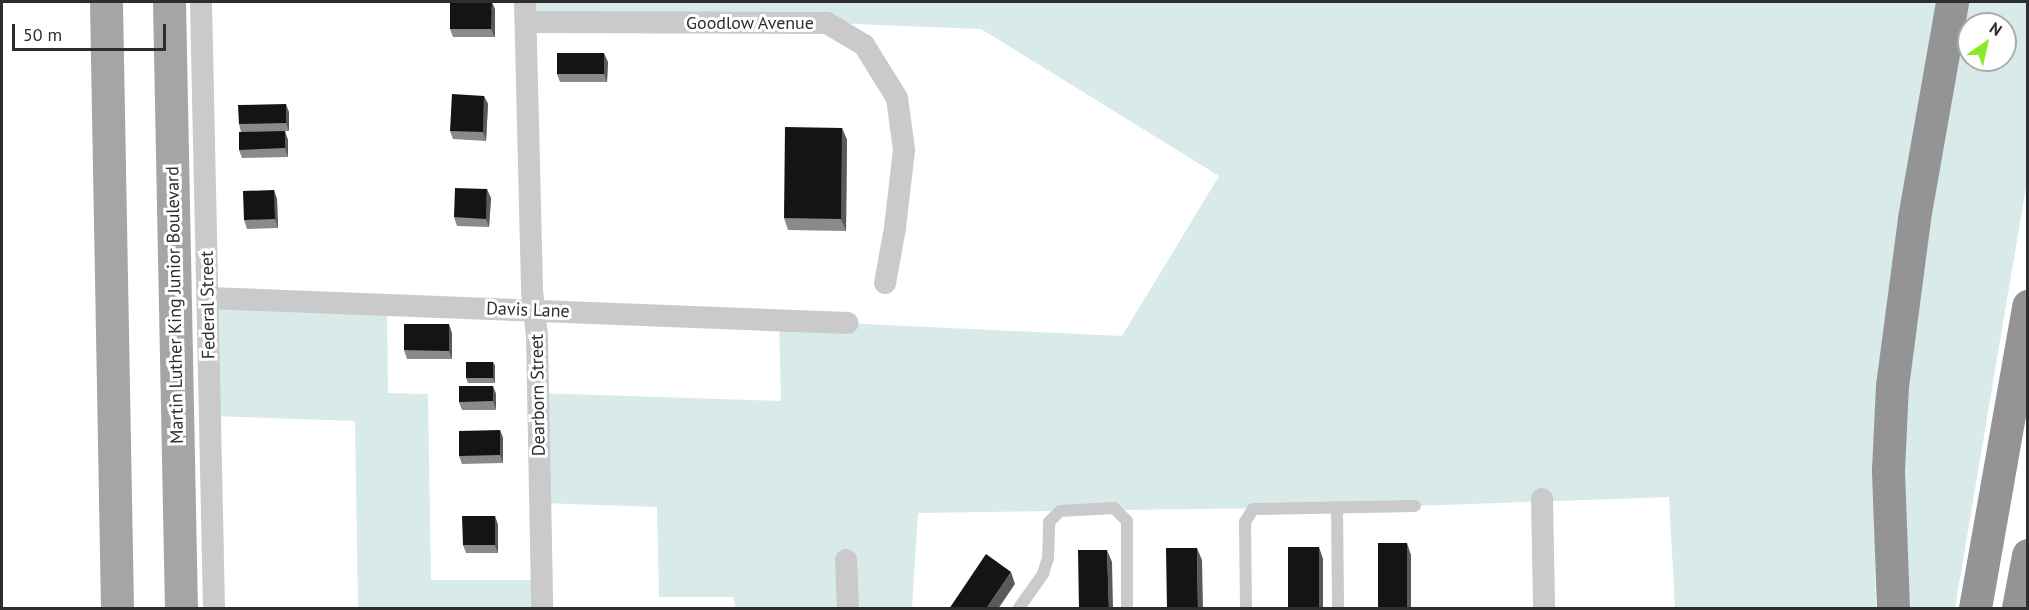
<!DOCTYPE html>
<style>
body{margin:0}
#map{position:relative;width:2029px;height:610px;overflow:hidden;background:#fff;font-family:"PT Sans",sans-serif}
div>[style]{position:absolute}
.green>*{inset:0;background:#d9eaeb}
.lane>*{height:12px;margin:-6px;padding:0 6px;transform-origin:6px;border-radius:6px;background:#cacaca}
.street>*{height:22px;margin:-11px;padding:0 11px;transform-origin:11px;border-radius:11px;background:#cacaca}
.primary>*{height:33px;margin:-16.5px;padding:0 16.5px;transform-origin:16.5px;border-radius:16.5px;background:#a5a5a5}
.highway>*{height:33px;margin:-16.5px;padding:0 16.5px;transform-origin:16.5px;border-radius:16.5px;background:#949494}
.wall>*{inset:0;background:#8a8a8a}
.shaded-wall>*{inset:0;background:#5a5a5a}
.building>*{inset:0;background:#141414}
span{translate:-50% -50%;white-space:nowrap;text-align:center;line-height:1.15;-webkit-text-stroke:6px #fff;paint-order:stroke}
.street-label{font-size:18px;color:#2d2d2d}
.frame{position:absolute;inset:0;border:3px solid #2d2d2d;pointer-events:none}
.north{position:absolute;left:1957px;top:12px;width:60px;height:60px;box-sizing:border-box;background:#fff;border:2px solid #ababab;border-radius:50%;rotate:34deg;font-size:16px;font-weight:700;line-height:24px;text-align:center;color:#2d2d2d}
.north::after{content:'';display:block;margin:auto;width:21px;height:27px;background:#88eb27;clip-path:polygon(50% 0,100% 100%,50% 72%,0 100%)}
.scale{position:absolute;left:12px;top:24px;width:154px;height:27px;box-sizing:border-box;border:3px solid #2d2d2d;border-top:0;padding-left:8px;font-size:18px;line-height:21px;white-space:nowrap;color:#2d2d2d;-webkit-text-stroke:4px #fff;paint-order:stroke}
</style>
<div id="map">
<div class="green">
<div style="clip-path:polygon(525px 2px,1938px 2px,1873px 462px,1876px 608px,1675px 608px,1669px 497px,1415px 506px,918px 513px,912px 608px,735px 608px,734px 597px,659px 597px,657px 507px,540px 503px,538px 393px,781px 401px,779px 320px,1122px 336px,1219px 176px,981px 29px,827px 23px,526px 22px)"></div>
<div style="clip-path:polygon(evenodd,1963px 2px,2027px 2px,2027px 181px,1955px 608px,1902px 608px,1902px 390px,1963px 2px,1969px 24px,2005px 24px,2005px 60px,1969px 60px,1969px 24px)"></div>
<div style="clip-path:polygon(208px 298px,387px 305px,388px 393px,428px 394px,431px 580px,541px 580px,542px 608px,358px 608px,355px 421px,210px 416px)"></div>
</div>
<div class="lane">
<div style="left:1337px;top:507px;width:101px;rotate:89.4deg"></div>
<div style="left:1019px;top:608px;width:42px;rotate:-54.8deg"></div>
<div style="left:1043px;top:574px;width:17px;rotate:-73deg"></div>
<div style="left:1048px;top:558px;width:36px;rotate:-88deg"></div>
<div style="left:1049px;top:522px;width:16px;rotate:-45deg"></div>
<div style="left:1060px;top:511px;width:54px;rotate:-3.2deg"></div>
<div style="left:1114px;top:508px;width:18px;rotate:45deg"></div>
<div style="left:1127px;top:521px;width:87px;rotate:90deg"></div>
<div style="left:1246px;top:608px;width:86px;rotate:-90.7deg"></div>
<div style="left:1245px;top:522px;width:15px;rotate:-58deg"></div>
<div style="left:1253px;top:509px;width:162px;rotate:-1.1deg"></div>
</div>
<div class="street">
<div style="left:201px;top:2px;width:606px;rotate:88.77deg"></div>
<div style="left:525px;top:2px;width:289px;rotate:88.6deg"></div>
<div style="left:532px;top:291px;width:45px;rotate:83.7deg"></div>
<div style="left:537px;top:336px;width:272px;rotate:88.9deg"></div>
<div style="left:526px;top:22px;width:301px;rotate:0.2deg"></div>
<div style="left:827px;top:23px;width:43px;rotate:30.7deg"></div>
<div style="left:864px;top:45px;width:62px;rotate:58.1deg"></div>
<div style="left:897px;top:98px;width:52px;rotate:82.3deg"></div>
<div style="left:904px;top:150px;width:79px;rotate:96.6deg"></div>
<div style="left:895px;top:228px;width:56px;rotate:100.3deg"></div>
<div style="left:208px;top:298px;width:640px;rotate:2.24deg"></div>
<div style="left:1542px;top:499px;width:109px;rotate:88.9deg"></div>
<div style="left:846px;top:560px;width:48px;rotate:87.6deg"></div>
</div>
<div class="primary">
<div style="left:106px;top:2px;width:606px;rotate:88.96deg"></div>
<div style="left:169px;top:2px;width:606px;rotate:88.87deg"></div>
</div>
<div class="highway">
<div style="left:1893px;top:608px;width:138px;rotate:-92.1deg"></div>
<div style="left:1888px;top:470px;width:84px;rotate:-87.3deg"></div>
<div style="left:1892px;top:386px;width:169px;rotate:-82.5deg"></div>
<div style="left:1914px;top:218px;width:219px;rotate:-80deg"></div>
<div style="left:1975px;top:608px;width:307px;rotate:-80deg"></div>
<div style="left:2018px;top:608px;width:54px;rotate:-79.3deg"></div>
</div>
<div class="wall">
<div style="clip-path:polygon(495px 9px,495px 37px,453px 37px,450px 29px)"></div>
<div style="clip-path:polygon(608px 62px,607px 82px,560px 82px,557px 74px)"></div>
<div style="clip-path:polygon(484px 96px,488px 104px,486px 141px,453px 139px,450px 131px)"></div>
<div style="clip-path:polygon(289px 112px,289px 131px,284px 131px,288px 140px,288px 157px,242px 158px,239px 150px,241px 132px,239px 124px)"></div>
<div style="clip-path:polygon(842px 128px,847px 140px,846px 231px,788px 230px,784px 218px)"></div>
<div style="clip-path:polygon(274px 190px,277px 199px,278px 228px,247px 229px,244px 220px)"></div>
<div style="clip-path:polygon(491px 198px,489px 227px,457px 226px,454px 217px)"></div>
<div style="clip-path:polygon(452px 333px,452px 359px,407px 359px,404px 350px)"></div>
<div style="clip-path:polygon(493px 362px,495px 366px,495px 383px,468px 383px,466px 378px)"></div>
<div style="clip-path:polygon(493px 386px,496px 394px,496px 410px,462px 410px,459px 402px)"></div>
<div style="clip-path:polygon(500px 430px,503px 438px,503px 463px,462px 464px,459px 456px)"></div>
<div style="clip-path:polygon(495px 516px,498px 525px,498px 553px,466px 553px,463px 545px)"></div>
</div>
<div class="shaded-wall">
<div style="clip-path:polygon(492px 2px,495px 9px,495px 37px,491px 29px)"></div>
<div style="clip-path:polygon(604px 53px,608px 62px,607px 82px,604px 74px)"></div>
<div style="clip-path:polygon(484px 96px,488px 104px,486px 141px,483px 132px)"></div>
<div style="clip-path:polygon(286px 104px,289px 112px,289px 131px,286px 123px)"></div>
<div style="clip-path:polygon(842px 128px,847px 140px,846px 231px,841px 219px)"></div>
<div style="clip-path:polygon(285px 131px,288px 140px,288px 157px,285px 148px)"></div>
<div style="clip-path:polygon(487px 189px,491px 198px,489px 227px,486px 219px)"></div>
<div style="clip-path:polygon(274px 190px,277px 199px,278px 228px,275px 219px)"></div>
<div style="clip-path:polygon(449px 324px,452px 333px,452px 359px,449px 351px)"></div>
<div style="clip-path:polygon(493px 362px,495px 366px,495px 383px,493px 378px)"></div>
<div style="clip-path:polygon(493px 386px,496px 394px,496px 410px,493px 401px)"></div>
<div style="clip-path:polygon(500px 430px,503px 438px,503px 463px,500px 455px)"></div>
<div style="clip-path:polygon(495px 516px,498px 525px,498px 553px,495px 545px)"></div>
<div style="clip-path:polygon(1407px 543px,1411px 555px,1411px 609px,1407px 609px)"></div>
<div style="clip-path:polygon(1319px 547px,1323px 559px,1323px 609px,1319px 609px)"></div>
<div style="clip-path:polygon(1197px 548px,1202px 560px,1203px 609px,1198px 609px)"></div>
<div style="clip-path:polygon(1107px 550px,1112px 562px,1113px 609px,1109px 609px)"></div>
<div style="clip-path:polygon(1011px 572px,1015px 584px,998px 609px,986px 609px)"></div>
</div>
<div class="building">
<div style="clip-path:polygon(450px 2px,492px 2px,491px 29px,450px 29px)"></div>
<div style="clip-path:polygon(557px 53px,604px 53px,604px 74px,557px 74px)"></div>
<div style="clip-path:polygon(452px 94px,484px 96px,483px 132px,450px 131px)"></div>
<div style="clip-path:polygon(286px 104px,286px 123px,239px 124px,238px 105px)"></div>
<div style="clip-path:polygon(785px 127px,842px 128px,841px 219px,784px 218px)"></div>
<div style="clip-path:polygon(285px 131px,285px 148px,239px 150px,239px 132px)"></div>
<div style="clip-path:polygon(455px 188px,487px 189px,486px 219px,454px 217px)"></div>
<div style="clip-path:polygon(274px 190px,275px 219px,244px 220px,243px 191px)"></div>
<div style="clip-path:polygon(404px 324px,449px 324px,449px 351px,404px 350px)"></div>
<div style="clip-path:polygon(466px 362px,493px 362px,493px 378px,466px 378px)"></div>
<div style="clip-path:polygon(459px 386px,493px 386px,493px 401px,459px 402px)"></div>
<div style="clip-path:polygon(500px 430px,500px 455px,459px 456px,459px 431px)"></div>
<div style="clip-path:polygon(462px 516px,495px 516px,495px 545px,463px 545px)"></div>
<div style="clip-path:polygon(1378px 543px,1407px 543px,1407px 609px,1378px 609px)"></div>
<div style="clip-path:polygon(1288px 547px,1319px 547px,1319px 609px,1288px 609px)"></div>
<div style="clip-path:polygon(1166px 548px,1197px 548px,1198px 609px,1167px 609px)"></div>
<div style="clip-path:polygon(1078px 550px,1107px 550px,1109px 609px,1079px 609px)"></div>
<div style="clip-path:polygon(986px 554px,1011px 572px,986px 609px,949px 609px)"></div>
</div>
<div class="street-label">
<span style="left:750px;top:23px">Goodlow Avenue</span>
<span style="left:175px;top:305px;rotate:-91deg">Martin Luther King Junior Boulevard</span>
<span style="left:208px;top:305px;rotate:-91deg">Federal Street</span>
<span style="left:528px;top:310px;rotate:2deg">Davis Lane</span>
<span style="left:538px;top:395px;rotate:-91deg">Dearborn Street</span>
</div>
<div class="frame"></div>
<div class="north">N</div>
<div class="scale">50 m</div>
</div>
